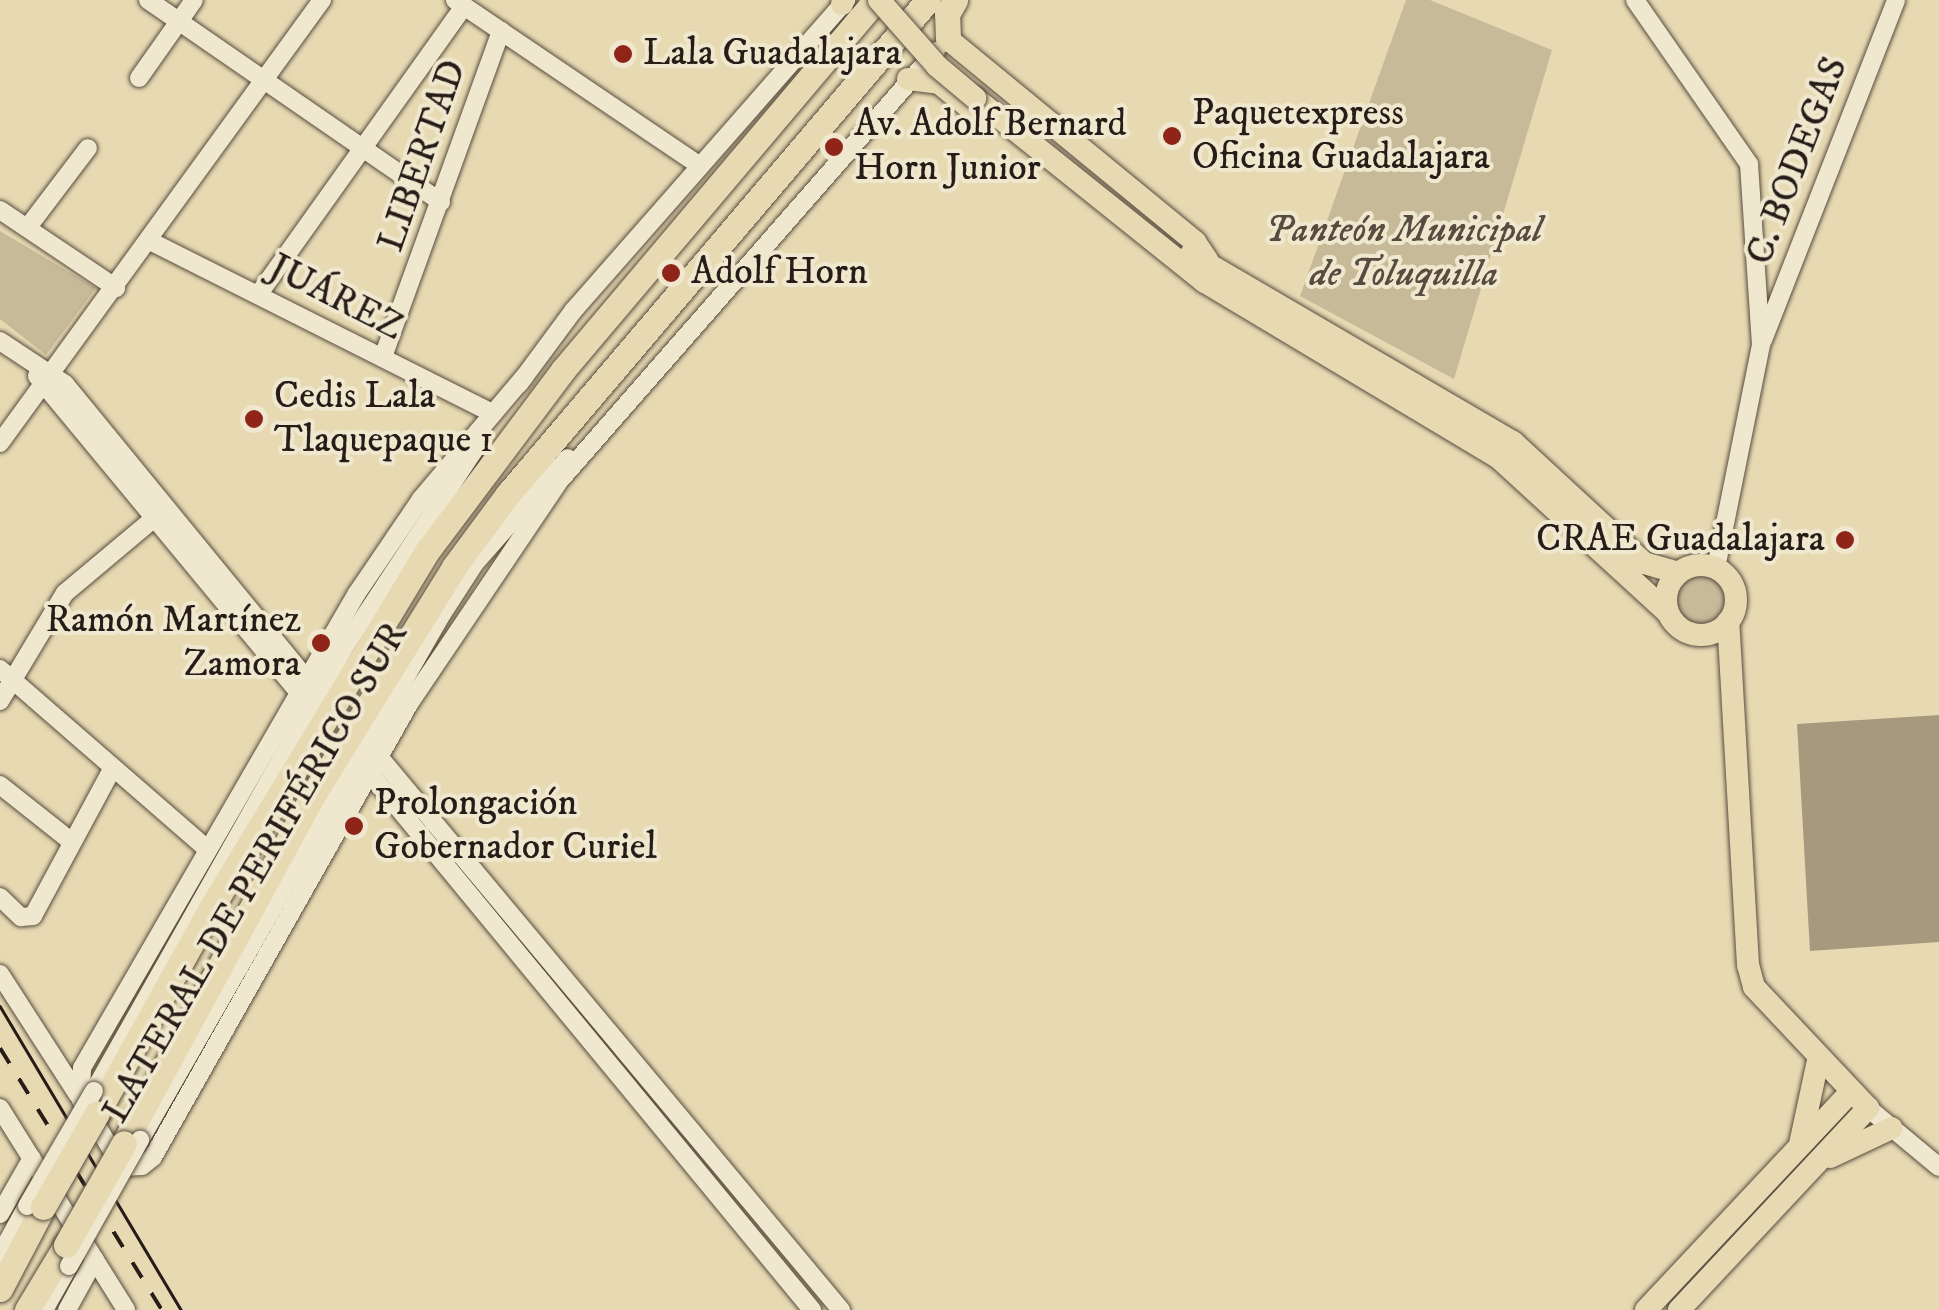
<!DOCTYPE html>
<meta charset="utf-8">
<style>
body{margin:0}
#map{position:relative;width:1939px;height:1310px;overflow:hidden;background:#e7dab3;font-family:"IM FELL DW Pica",serif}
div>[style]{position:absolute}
.green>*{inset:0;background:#c7ba99}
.round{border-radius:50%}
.water>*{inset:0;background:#a6997e}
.roads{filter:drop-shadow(0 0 2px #584c3f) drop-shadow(0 0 2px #584c3f)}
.minor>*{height:18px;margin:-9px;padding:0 9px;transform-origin:9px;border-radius:9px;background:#efe7ce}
.major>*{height:22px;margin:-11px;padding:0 11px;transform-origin:11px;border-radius:11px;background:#e7dab3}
.major>.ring{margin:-11px;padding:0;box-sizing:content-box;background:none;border:22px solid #e7dab3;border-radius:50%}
.highway>*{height:25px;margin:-12.5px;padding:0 12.5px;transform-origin:12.5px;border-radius:12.5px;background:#e7dab3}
.tram>*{height:2.5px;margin:-1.25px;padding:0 1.25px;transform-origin:1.25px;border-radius:1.25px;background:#281c18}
.rail>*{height:4px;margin-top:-2px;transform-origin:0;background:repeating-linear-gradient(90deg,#281c18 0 18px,transparent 0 36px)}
.bridges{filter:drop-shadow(0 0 2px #584c3f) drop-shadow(0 0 2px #584c3f)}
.minor-bridge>*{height:18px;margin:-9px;padding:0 9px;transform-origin:9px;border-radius:9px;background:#efe7ce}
.major-bridge>*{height:22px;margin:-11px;padding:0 11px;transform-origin:11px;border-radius:11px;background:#e7dab3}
.highway-bridge>*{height:25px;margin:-12.5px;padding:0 12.5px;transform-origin:12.5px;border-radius:12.5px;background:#e7dab3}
.dots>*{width:28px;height:28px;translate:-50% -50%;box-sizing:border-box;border:5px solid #efe7ce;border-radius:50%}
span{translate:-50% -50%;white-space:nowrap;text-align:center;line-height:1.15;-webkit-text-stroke:8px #efe7ce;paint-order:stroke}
.poi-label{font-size:38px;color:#281c18}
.left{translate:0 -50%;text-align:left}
.right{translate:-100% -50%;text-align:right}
.street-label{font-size:38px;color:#281c18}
.park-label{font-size:38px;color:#584b3f;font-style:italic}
</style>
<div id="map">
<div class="green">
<div style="clip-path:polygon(1406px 0,1430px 0,1552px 50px,1454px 379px,1300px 296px)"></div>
<div style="clip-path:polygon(0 231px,96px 288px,46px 355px,0 319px)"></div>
<div class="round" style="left:1675px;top:575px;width:50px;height:50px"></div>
</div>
<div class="water">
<div style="clip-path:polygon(1939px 715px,1939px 942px,1810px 951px,1797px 724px)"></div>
</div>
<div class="roads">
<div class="minor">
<div style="left:148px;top:0;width:356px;rotate:34.6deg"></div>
<div style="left:455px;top:0;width:295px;rotate:34.1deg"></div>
<div style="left:1635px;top:0;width:200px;rotate:55.2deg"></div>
<div style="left:1749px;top:164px;width:181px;rotate:86.2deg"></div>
<div style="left:1761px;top:345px;width:228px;rotate:101.4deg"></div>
<div style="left:139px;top:78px;width:95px;rotate:-54.8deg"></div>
<div style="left:0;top:210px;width:140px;rotate:33.9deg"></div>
<div style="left:28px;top:227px;width:99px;rotate:-52.8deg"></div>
<div style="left:150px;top:241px;width:383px;rotate:26.7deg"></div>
<div style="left:258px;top:295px;width:355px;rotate:-54.5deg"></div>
<div style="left:1763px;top:340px;width:365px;rotate:-68.6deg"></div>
<div style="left:0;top:341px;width:78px;rotate:33.5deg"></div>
<div style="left:65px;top:384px;width:379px;rotate:50.7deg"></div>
<div style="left:383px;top:357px;width:347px;rotate:-70.1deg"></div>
<div style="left:37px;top:376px;width:409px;rotate:50.4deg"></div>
<div style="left:524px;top:377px;width:160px;rotate:130.2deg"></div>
<div style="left:421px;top:499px;width:114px;rotate:124.2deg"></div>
<div style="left:357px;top:593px;width:549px;rotate:120.07deg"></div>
<div style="left:82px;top:1068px;width:32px;rotate:92deg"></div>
<div style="left:81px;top:1100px;width:79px;rotate:58.5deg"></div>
<div style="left:122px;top:1167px;width:20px;rotate:-3deg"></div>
<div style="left:142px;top:1166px;width:14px;rotate:-39deg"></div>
<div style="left:153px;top:1157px;width:520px;rotate:-60.53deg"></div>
<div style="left:409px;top:704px;width:272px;rotate:-56deg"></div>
<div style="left:561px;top:479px;width:569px;rotate:-48.78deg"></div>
<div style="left:519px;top:384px;width:91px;rotate:-53.5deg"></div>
<div style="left:573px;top:311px;width:414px;rotate:-48.7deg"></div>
<div style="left:0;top:443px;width:548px;rotate:-53.99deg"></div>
<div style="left:0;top:669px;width:273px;rotate:41deg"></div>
<div style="left:0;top:701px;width:126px;rotate:-59deg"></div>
<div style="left:65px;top:593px;width:129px;rotate:-40deg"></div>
<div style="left:381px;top:759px;width:718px;rotate:50.14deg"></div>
<div style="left:372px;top:776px;width:692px;rotate:50.51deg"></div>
<div style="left:0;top:785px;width:92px;rotate:38.4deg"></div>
<div style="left:0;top:897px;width:29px;rotate:44deg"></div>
<div style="left:21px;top:917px;width:12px;rotate:-5deg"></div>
<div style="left:33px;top:916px;width:167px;rotate:-61.7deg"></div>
<div style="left:0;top:974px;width:144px;rotate:57.2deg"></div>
<div style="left:94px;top:1091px;width:515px;rotate:-60.55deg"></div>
<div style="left:347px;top:643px;width:235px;rotate:-56.6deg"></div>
<div style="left:0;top:1108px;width:238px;rotate:58deg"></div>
<div style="left:1868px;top:1108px;width:92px;rotate:39.7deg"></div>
<div style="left:140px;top:1140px;width:607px;rotate:-60.14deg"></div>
<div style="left:442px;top:614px;width:61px;rotate:-57.1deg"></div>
<div style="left:475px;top:563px;width:140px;rotate:-48.5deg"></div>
<div style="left:0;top:1214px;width:64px;rotate:-60.3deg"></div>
<div style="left:0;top:1255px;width:56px;rotate:-61.1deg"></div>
<div style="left:44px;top:1310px;width:51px;rotate:-60.4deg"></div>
<div style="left:67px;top:1310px;width:58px;rotate:-61.2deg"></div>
</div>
<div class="major">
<div style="left:842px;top:4px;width:4px;rotate:-76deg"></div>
<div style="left:948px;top:39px;width:320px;rotate:39.4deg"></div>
<div style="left:1195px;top:242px;width:22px;rotate:56deg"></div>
<div style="left:908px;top:79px;width:31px;rotate:7deg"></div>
<div style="left:939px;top:83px;width:41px;rotate:39.1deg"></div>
<div style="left:975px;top:98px;width:295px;rotate:38.7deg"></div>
<div style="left:1205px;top:282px;width:343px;rotate:30.9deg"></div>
<div style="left:1499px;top:458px;width:228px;rotate:42.5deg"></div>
<div style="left:1191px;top:254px;width:373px;rotate:30.3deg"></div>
<div style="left:1513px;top:442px;width:178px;rotate:42.7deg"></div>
<div style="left:1644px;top:563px;width:35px;rotate:16deg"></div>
<div class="ring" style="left:1666px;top:565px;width:48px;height:48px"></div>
<div style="left:1800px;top:1144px;width:85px;rotate:-77.8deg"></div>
<div style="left:1830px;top:1157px;width:68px;rotate:-25.1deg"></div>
<div style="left:1646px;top:1310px;width:299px;rotate:-46.8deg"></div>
<div style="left:1679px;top:1310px;width:277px;rotate:-46.9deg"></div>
<div style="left:1868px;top:1108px;width:166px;rotate:-133.3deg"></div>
<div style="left:1754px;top:987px;width:23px;rotate:-105deg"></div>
<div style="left:1748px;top:965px;width:344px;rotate:-93.3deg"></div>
</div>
<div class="highway">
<div style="left:948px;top:39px;width:25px;rotate:-92deg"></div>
<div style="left:947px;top:14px;width:16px;rotate:-60deg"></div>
<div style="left:97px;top:1113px;width:240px;rotate:-60.9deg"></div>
<div style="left:214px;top:903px;width:413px;rotate:-58.8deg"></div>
<div style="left:428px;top:550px;width:225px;rotate:-53.1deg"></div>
<div style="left:563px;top:370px;width:485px;rotate:-49.8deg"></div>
<div style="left:124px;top:1143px;width:392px;rotate:-61.5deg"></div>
<div style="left:311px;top:798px;width:272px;rotate:-58.2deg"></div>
<div style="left:454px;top:567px;width:91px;rotate:-53.5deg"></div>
<div style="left:508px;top:494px;width:648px;rotate:-49.63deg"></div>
<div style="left:0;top:1289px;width:93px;rotate:-62.3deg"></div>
<div style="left:27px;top:1310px;width:76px;rotate:-59deg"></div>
</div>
</div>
<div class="tram">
<div style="left:0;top:1006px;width:354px;rotate:59.2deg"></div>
</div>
<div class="rail">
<div style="left:0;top:1048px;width:308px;rotate:58.3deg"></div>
</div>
<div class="bridges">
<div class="minor-bridge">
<div style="left:27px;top:1206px;width:133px;rotate:-59.8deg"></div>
<div style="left:69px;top:1266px;width:145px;rotate:-60.6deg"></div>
</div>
<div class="major-bridge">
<div style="left:879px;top:0;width:88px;rotate:48.7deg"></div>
<div style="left:937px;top:66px;width:50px;rotate:40.1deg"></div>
</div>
<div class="highway-bridge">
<div style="left:43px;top:1207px;width:108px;rotate:-60.1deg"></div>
<div style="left:66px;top:1245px;width:117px;rotate:-60.4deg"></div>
</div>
</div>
<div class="dots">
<div style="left:623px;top:54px;background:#8f2418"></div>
<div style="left:1172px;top:136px;background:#8f2418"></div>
<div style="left:834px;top:147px;background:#8f2418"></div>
<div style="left:671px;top:273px;background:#8f2418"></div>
<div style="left:254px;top:419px;background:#8f2418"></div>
<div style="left:1845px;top:540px;background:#8f2418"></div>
<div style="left:321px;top:643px;background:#8f2418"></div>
<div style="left:354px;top:826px;background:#8f2418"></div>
</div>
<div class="poi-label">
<span class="left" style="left:643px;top:54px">Lala Guadalajara</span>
<span class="left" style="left:1192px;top:136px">Paquetexpress<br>Oficina Guadalajara</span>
<span class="left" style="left:854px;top:147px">Av. Adolf Bernard<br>Horn Junior</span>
<span class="left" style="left:691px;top:273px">Adolf Horn</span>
<span class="left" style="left:274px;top:419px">Cedis Lala<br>Tlaquepaque 1</span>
<span class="right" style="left:1825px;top:540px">CRAE Guadalajara</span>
<span class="right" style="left:301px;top:643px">Ramón Martínez<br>Zamora</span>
<span class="left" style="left:374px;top:826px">Prolongación<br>Gobernador Curiel</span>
</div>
<div class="street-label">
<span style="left:423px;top:156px;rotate:-71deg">LIBERTAD</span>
<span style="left:1798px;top:161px;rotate:-69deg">C. BODEGAS</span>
<span style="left:336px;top:298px;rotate:27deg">JUÁREZ</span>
<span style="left:256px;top:873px;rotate:-60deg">LATERAL DE PERIFÉRICO SUR</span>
</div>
<div class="park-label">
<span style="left:1404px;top:253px">Panteón Municipal<br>de Toluquilla</span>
</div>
</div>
